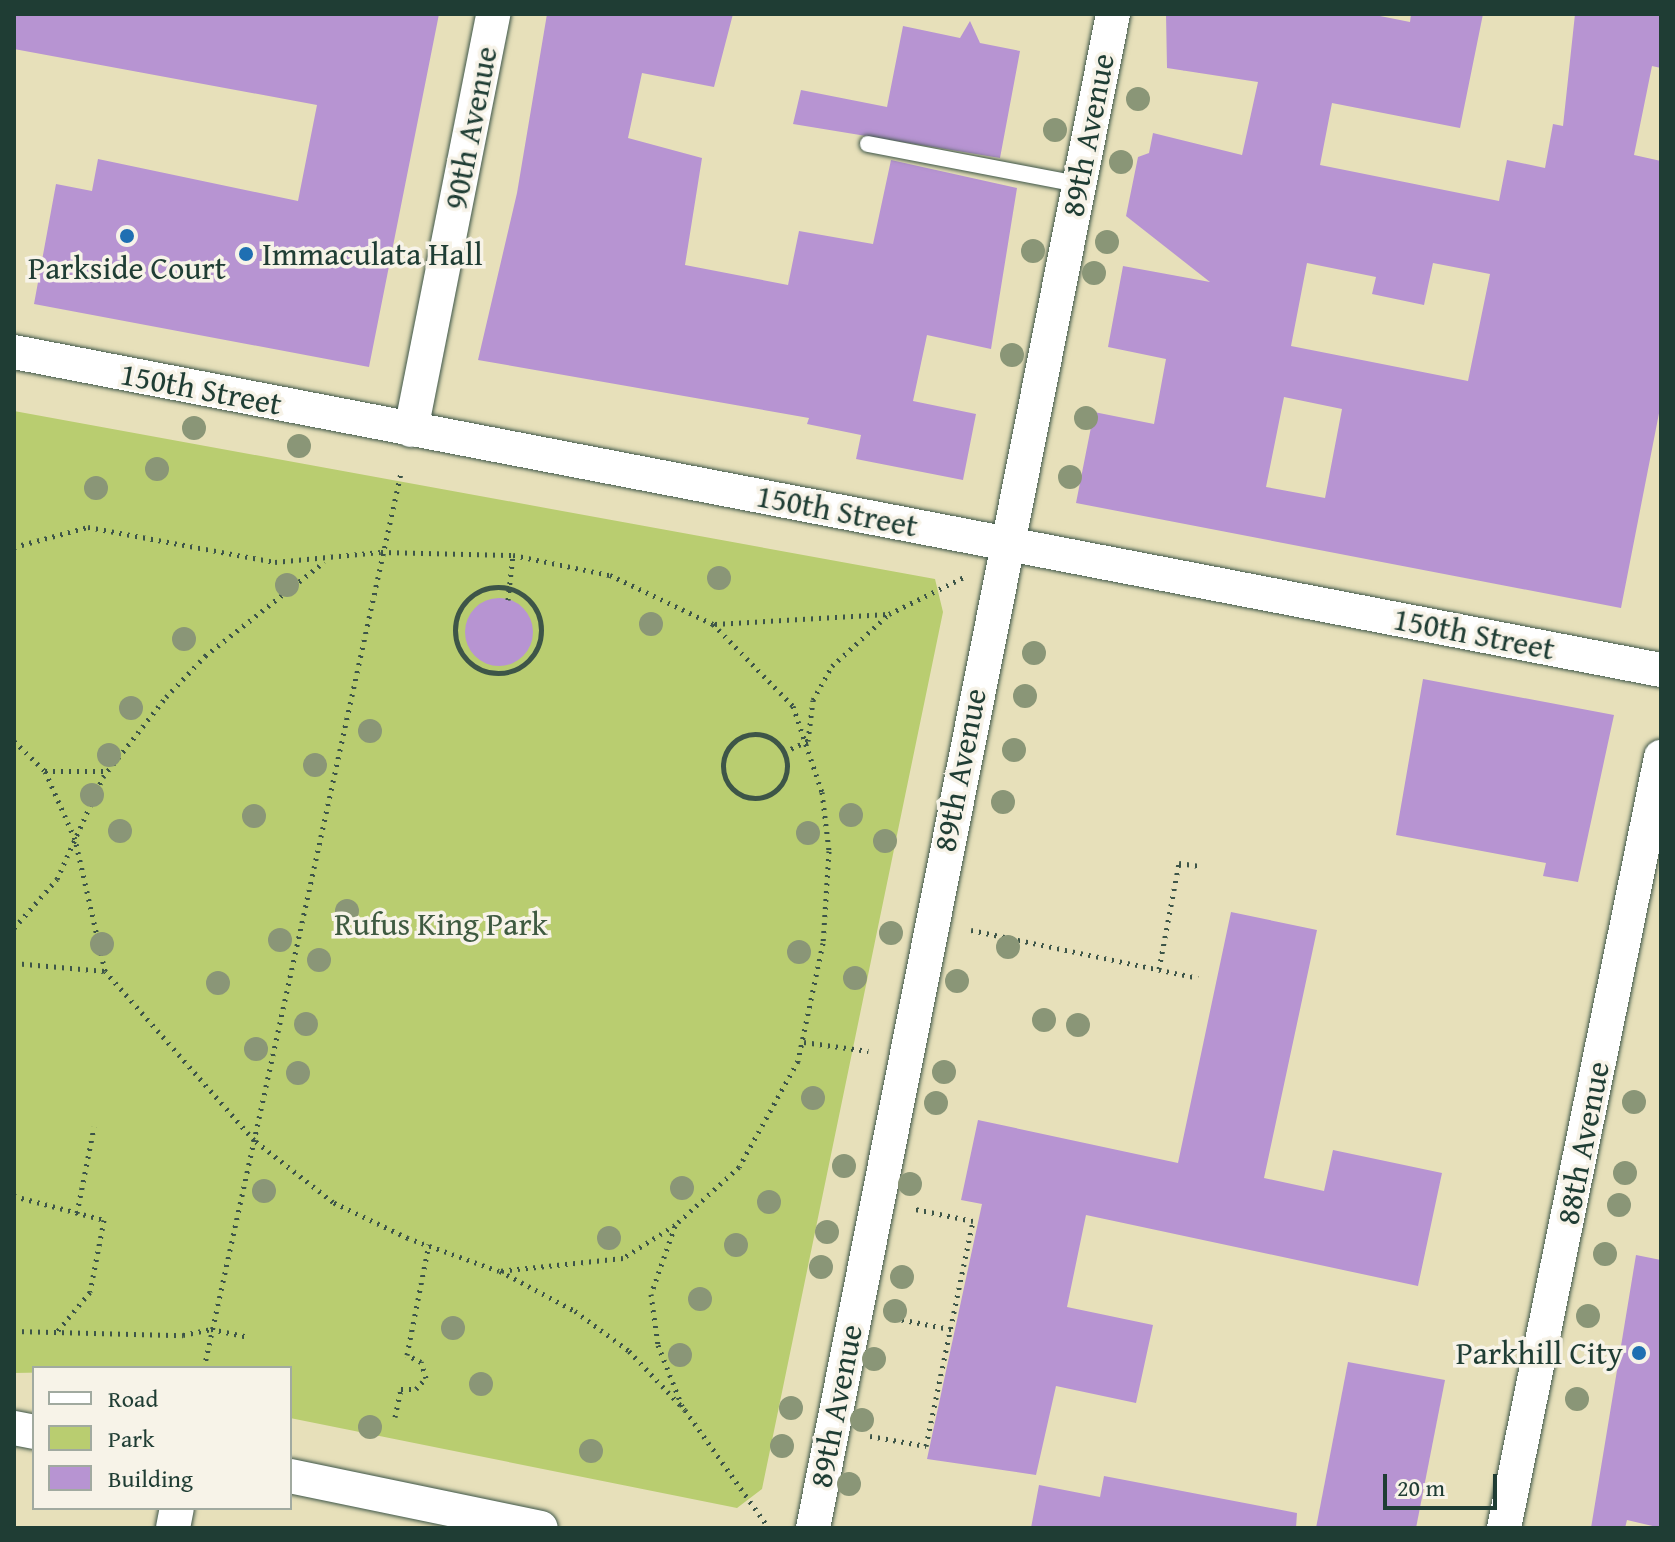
<!DOCTYPE html>
<style>
body{margin:0}
#map{position:relative;width:1675px;height:1542px;overflow:hidden;background:#e7e0ba;font-family:"Gentium Book Plus",serif}
div>[style]{position:absolute}
.green>*{inset:0;background:#b9cd70}
.building>*{inset:0;background:#b794d2}
.round{border-radius:50%}
.path>*{height:5px;margin-top:-2.5px;transform-origin:0;background:repeating-linear-gradient(90deg,#3d5548 0 2px,transparent 0 8px)}
.path>.ring{margin:-2.5px;padding:0;box-sizing:content-box;background:none;border:5px solid #3d5548;border-radius:50%}
.roads{filter:drop-shadow(0 0 2px #3d5548) drop-shadow(0 0 2px #3d5548)}
.service>*{height:16px;margin:-8px;padding:0 8px;transform-origin:8px;border-radius:8px;background:#fff}
.minor>*{height:34px;margin:-17px;padding:0 17px;transform-origin:17px;border-radius:17px;background:#fff}
.trees>*{width:24px;height:24px;margin:-12px;border-radius:50%;background:#8a9677}
.dots>*{width:22px;height:22px;translate:-50% -50%;box-sizing:border-box;border:4px solid #f7f3e8;border-radius:50%}
span{translate:-50% -50%;white-space:nowrap;text-align:center;line-height:1.15;-webkit-text-stroke:7px #f7f3e8;paint-order:stroke}
.street-label{font-size:32px;color:#1f3d34}
.poi-label{font-size:32px;color:#1f3d34}
.left{translate:0 -50%;text-align:left}
.right{translate:-100% -50%;text-align:right}
.park-label{font-size:32px;color:#3e5a40}
.frame{position:absolute;inset:0;border:16px solid #1f3d34;pointer-events:none}
.legend{position:absolute;left:32px;top:1366px;width:260px;height:144px;box-sizing:border-box;background:#f7f3e8;border:2px solid #a1aaa0;margin:0;padding:10px 14px;list-style:none;font-size:24px;color:#1f3d34}
.legend li{display:flex;align-items:center;gap:16px;height:40px}
.legend b{width:40px;border:2px solid #a1aaa0}
.scale{position:absolute;left:1383px;top:1474px;width:114px;height:36px;box-sizing:border-box;border:4px solid #1f3d34;border-top:0;padding-left:10px;font-size:24px;line-height:28px;white-space:nowrap;color:#1f3d34;-webkit-text-stroke:6px #f7f3e8;paint-order:stroke}
</style>
<div id="map">
<div class="green">
<div style="clip-path:polygon(14px 411px,935px 579px,943px 612px,762px 1489px,737px 1508px,290px 1418px,290px 1368px,14px 1373px)"></div>
</div>
<div class="building">
<div style="clip-path:polygon(14px 14px,439px 14px,369px 367px,34px 304px,56px 184px,92px 191px,98px 159px,298px 201px,317px 105px,14px 49px)"></div>
<div style="clip-path:polygon(547px 14px,733px 14px,714px 87px,642px 73px,628px 138px,702px 158px,685px 265px,788px 285px,799px 231px,873px 244px,891px 160px,1017px 188px,991px 349px,927px 335px,913px 401px,976px 414px,963px 480px,856px 459px,861px 435px,807px 424px,809px 418px,478px 360px,517px 193px)"></div>
<div style="clip-path:polygon(evenodd,1166px 14px,1370px 14px,1410px 22px,1411px 14px,1483px 14px,1460px 128px,1332px 103px,1320px 165px,1499px 201px,1507px 160px,1545px 168px,1553px 124px,1563px 126px,1575px 14px,1661px 14px,1661px 68px,1652px 66px,1634px 155px,1661px 161px,1661px 403px,1621px 608px,1076px 503px,1094px 412px,1154px 424px,1166px 359px,1108px 347px,1123px 266px,1210px 282px,1126px 216px,1138px 157px,1149px 153px,1153px 133px,1242px 155px,1258px 82px,1167px 68px,1166px 14px,1307px 263px,1376px 277px,1372px 294px,1424px 305px,1433px 263px,1490px 274px,1468px 381px,1291px 346px,1307px 263px,1166px 14px,1284px 397px,1342px 409px,1325px 498px,1266px 487px,1284px 397px)"></div>
<div style="clip-path:polygon(970px 21px,980px 43px,1020px 51px,1000px 158px,793px 124px,801px 90px,887px 107px,903px 26px,960px 38px)"></div>
<div class="round" style="left:465px;top:598px;width:68px;height:68px"></div>
<div style="clip-path:polygon(1423px 679px,1614px 715px,1578px 882px,1543px 876px,1546px 863px,1396px 835px)"></div>
<div style="clip-path:polygon(1231px 912px,1317px 930px,1264px 1178px,1324px 1191px,1333px 1150px,1442px 1173px,1418px 1286px,1086px 1215px,1067px 1307px,1153px 1325px,1136px 1403px,1056px 1386px,1036px 1475px,927px 1459px,982px 1204px,961px 1200px,978px 1120px,1178px 1163px)"></div>
<div style="clip-path:polygon(1636px 1255px,1661px 1260px,1661px 1528px,1627px 1520px,1625px 1528px,1591px 1528px)"></div>
<div style="clip-path:polygon(1348px 1362px,1445px 1380px,1416px 1528px,1316px 1528px)"></div>
<div style="clip-path:polygon(1104px 1476px,1297px 1513px,1296px 1528px,1031px 1528px,1039px 1485px,1100px 1497px)"></div>
</div>
<div class="path">
<div style="left:14px;top:547px;width:77px;rotate:-15.1deg"></div>
<div style="left:88px;top:527px;width:190px;rotate:10.6deg"></div>
<div style="left:275px;top:562px;width:106px;rotate:-5.4deg"></div>
<div style="left:381px;top:552px;width:132px;rotate:1.3deg"></div>
<div style="left:513px;top:555px;width:99px;rotate:11.7deg"></div>
<div style="left:610px;top:575px;width:114px;rotate:25.4deg"></div>
<div style="left:713px;top:624px;width:115px;rotate:45.7deg"></div>
<div style="left:793px;top:706px;width:91px;rotate:71.4deg"></div>
<div style="left:822px;top:792px;width:59px;rotate:83.2deg"></div>
<div style="left:829px;top:851px;width:92px;rotate:93.7deg"></div>
<div style="left:823px;top:943px;width:121px;rotate:102deg"></div>
<div style="left:798px;top:1061px;width:121px;rotate:119.1deg"></div>
<div style="left:739px;top:1167px;width:86px;rotate:137.8deg"></div>
<div style="left:675px;top:1225px;width:62px;rotate:147.6deg"></div>
<div style="left:623px;top:1258px;width:125px;rotate:174deg"></div>
<div style="left:499px;top:1271px;width:97px;rotate:-160.1deg"></div>
<div style="left:408px;top:1238px;width:83px;rotate:-154.4deg"></div>
<div style="left:333px;top:1202px;width:100px;rotate:-141.9deg"></div>
<div style="left:254px;top:1140px;width:225px;rotate:-131.4deg"></div>
<div style="left:105px;top:971px;width:135px;rotate:-102.8deg"></div>
<div style="left:75px;top:839px;width:74px;rotate:-113.8deg"></div>
<div class="ring" style="left:455px;top:587px;width:81px;height:81px"></div>
<div style="left:508px;top:600px;width:45px;rotate:-83.7deg"></div>
<div style="left:715px;top:624px;width:173px;rotate:-3.3deg"></div>
<div class="ring" style="left:723px;top:734px;width:59px;height:59px"></div>
<div style="left:14px;top:741px;width:43px;rotate:44.1deg"></div>
<div style="left:45px;top:771px;width:62px"></div>
<div style="left:784px;top:752px;width:26px;rotate:-25deg"></div>
<div style="left:808px;top:741px;width:41px;rotate:-83deg"></div>
<div style="left:813px;top:700px;width:39px;rotate:-61deg"></div>
<div style="left:832px;top:666px;width:77px;rotate:-42.4deg"></div>
<div style="left:889px;top:614px;width:86px;rotate:-26.3deg"></div>
<div style="left:14px;top:928px;width:65px;rotate:-48.7deg"></div>
<div style="left:57px;top:879px;width:112px;rotate:-65.7deg"></div>
<div style="left:103px;top:777px;width:102px;rotate:-51.8deg"></div>
<div style="left:166px;top:697px;width:57px;rotate:-46.4deg"></div>
<div style="left:205px;top:656px;width:152px;rotate:-38.3deg"></div>
<div style="left:971px;top:930px;width:232px;rotate:11.9deg"></div>
<div style="left:14px;top:963px;width:91px;rotate:5deg"></div>
<div style="left:1159px;top:969px;width:108px;rotate:-79.3deg"></div>
<div style="left:1179px;top:863px;width:21px;rotate:8deg"></div>
<div style="left:804px;top:1042px;width:65px;rotate:8deg"></div>
<div style="left:14px;top:1196px;width:93px;rotate:14.9deg"></div>
<div style="left:104px;top:1220px;width:73px;rotate:101deg"></div>
<div style="left:90px;top:1292px;width:55px;rotate:129.8deg"></div>
<div style="left:77px;top:1213px;width:88px;rotate:-78.8deg"></div>
<div style="left:675px;top:1226px;width:72px;rotate:109.4deg"></div>
<div style="left:651px;top:1294px;width:51px;rotate:82.2deg"></div>
<div style="left:658px;top:1345px;width:66px;rotate:68.5deg"></div>
<div style="left:500px;top:1271px;width:85px;rotate:28.1deg"></div>
<div style="left:575px;top:1311px;width:67px;rotate:36.5deg"></div>
<div style="left:629px;top:1351px;width:81px;rotate:46.5deg"></div>
<div style="left:685px;top:1410px;width:145px;rotate:54.6deg"></div>
<div style="left:894px;top:1318px;width:62px;rotate:11.1deg"></div>
<div style="left:14px;top:1331px;width:169px;rotate:1.4deg"></div>
<div style="left:183px;top:1335px;width:29px;rotate:-12deg"></div>
<div style="left:211px;top:1329px;width:35px;rotate:12deg"></div>
<div style="left:204px;top:1368px;width:916px;rotate:-77.59deg"></div>
<div style="left:395px;top:1417px;width:29px;rotate:-78deg"></div>
<div style="left:401px;top:1389px;width:15px"></div>
<div style="left:416px;top:1389px;width:15px;rotate:-48deg"></div>
<div style="left:426px;top:1378px;width:17px;rotate:-107deg"></div>
<div style="left:421px;top:1362px;width:16px;rotate:-153deg"></div>
<div style="left:407px;top:1355px;width:113px;rotate:-78.8deg"></div>
<div style="left:870px;top:1436px;width:57px;rotate:10.1deg"></div>
<div style="left:926px;top:1446px;width:230px;rotate:-78.2deg"></div>
<div style="left:973px;top:1221px;width:59px;rotate:-168.3deg"></div>
</div>
<div class="roads">
<div class="service">
<div style="left:868px;top:144px;width:214px;rotate:10.8deg"></div>
</div>
<div class="minor">
<div style="left:14px;top:352px;width:1677px;rotate:10.93deg"></div>
<div style="left:411px;top:430px;width:424px;rotate:-78.8deg"></div>
<div style="left:14px;top:1428px;width:20px;rotate:11deg"></div>
<div style="left:290px;top:1476px;width:256px;rotate:11.7deg"></div>
<div style="left:173px;top:1528px;width:20px;rotate:-79deg"></div>
<div style="left:813px;top:1528px;width:1543px;rotate:-78.79deg"></div>
<div style="left:1504px;top:1528px;width:787px;rotate:-78.49deg"></div>
</div>
</div>
<div class="trees">
<div style="left:1138px;top:99px"></div>
<div style="left:1055px;top:130px"></div>
<div style="left:1121px;top:162px"></div>
<div style="left:1107px;top:242px"></div>
<div style="left:1033px;top:251px"></div>
<div style="left:1094px;top:273px"></div>
<div style="left:1012px;top:355px"></div>
<div style="left:1086px;top:418px"></div>
<div style="left:194px;top:428px"></div>
<div style="left:299px;top:446px"></div>
<div style="left:157px;top:469px"></div>
<div style="left:1070px;top:477px"></div>
<div style="left:96px;top:488px"></div>
<div style="left:719px;top:578px"></div>
<div style="left:287px;top:585px"></div>
<div style="left:651px;top:624px"></div>
<div style="left:184px;top:639px"></div>
<div style="left:1034px;top:653px"></div>
<div style="left:1025px;top:696px"></div>
<div style="left:131px;top:708px"></div>
<div style="left:370px;top:731px"></div>
<div style="left:1014px;top:750px"></div>
<div style="left:109px;top:755px"></div>
<div style="left:315px;top:765px"></div>
<div style="left:92px;top:795px"></div>
<div style="left:1003px;top:802px"></div>
<div style="left:851px;top:815px"></div>
<div style="left:254px;top:816px"></div>
<div style="left:120px;top:831px"></div>
<div style="left:808px;top:833px"></div>
<div style="left:885px;top:841px"></div>
<div style="left:347px;top:911px"></div>
<div style="left:891px;top:933px"></div>
<div style="left:280px;top:940px"></div>
<div style="left:102px;top:944px"></div>
<div style="left:1008px;top:947px"></div>
<div style="left:799px;top:952px"></div>
<div style="left:319px;top:960px"></div>
<div style="left:855px;top:978px"></div>
<div style="left:957px;top:981px"></div>
<div style="left:218px;top:983px"></div>
<div style="left:1044px;top:1020px"></div>
<div style="left:306px;top:1024px"></div>
<div style="left:1078px;top:1025px"></div>
<div style="left:256px;top:1049px"></div>
<div style="left:944px;top:1072px"></div>
<div style="left:298px;top:1073px"></div>
<div style="left:813px;top:1098px"></div>
<div style="left:1634px;top:1102px"></div>
<div style="left:936px;top:1103px"></div>
<div style="left:844px;top:1166px"></div>
<div style="left:1625px;top:1173px"></div>
<div style="left:910px;top:1184px"></div>
<div style="left:682px;top:1188px"></div>
<div style="left:264px;top:1191px"></div>
<div style="left:769px;top:1202px"></div>
<div style="left:1619px;top:1205px"></div>
<div style="left:827px;top:1232px"></div>
<div style="left:609px;top:1238px"></div>
<div style="left:736px;top:1245px"></div>
<div style="left:1605px;top:1254px"></div>
<div style="left:821px;top:1267px"></div>
<div style="left:902px;top:1277px"></div>
<div style="left:700px;top:1299px"></div>
<div style="left:895px;top:1311px"></div>
<div style="left:1588px;top:1316px"></div>
<div style="left:453px;top:1328px"></div>
<div style="left:680px;top:1355px"></div>
<div style="left:874px;top:1359px"></div>
<div style="left:481px;top:1384px"></div>
<div style="left:1577px;top:1399px"></div>
<div style="left:791px;top:1408px"></div>
<div style="left:862px;top:1420px"></div>
<div style="left:370px;top:1427px"></div>
<div style="left:782px;top:1446px"></div>
<div style="left:591px;top:1451px"></div>
<div style="left:849px;top:1484px"></div>
</div>
<div class="dots">
<div style="left:127px;top:236px;background:#1f6fb2"></div>
<div style="left:246px;top:254px;background:#1f6fb2"></div>
<div style="left:1639px;top:1353px;background:#1f6fb2"></div>
</div>
<div class="street-label">
<span style="left:471px;top:128px;rotate:-79deg">90th Avenue</span>
<span style="left:1088px;top:135px;rotate:-79deg">89th Avenue</span>
<span style="left:201px;top:389px;rotate:11deg">150th Street</span>
<span style="left:837px;top:511px;rotate:11deg">150th Street</span>
<span style="left:1474px;top:634px;rotate:11deg">150th Street</span>
<span style="left:960px;top:770px;rotate:-79deg">89th Avenue</span>
<span style="left:1583px;top:1143px;rotate:-79deg">88th Avenue</span>
<span style="left:836px;top:1406px;rotate:-79deg">89th Avenue</span>
</div>
<div class="poi-label">
<span class="left" style="left:262px;top:254px">Immaculata Hall</span>
<span style="left:127px;top:268px">Parkside Court</span>
<span class="right" style="left:1623px;top:1353px">Parkhill City</span>
</div>
<div class="park-label">
<span style="left:441px;top:924px">Rufus King Park</span>
</div>
<div class="frame"></div>
<ul class="legend">
<li><b style="height:10px;background:#fff"></b>Road</li>
<li><b style="height:22px;background:#b9cd70"></b>Park</li>
<li><b style="height:22px;background:#b794d2"></b>Building</li>
</ul>
<div class="scale">20 m</div>
</div>
